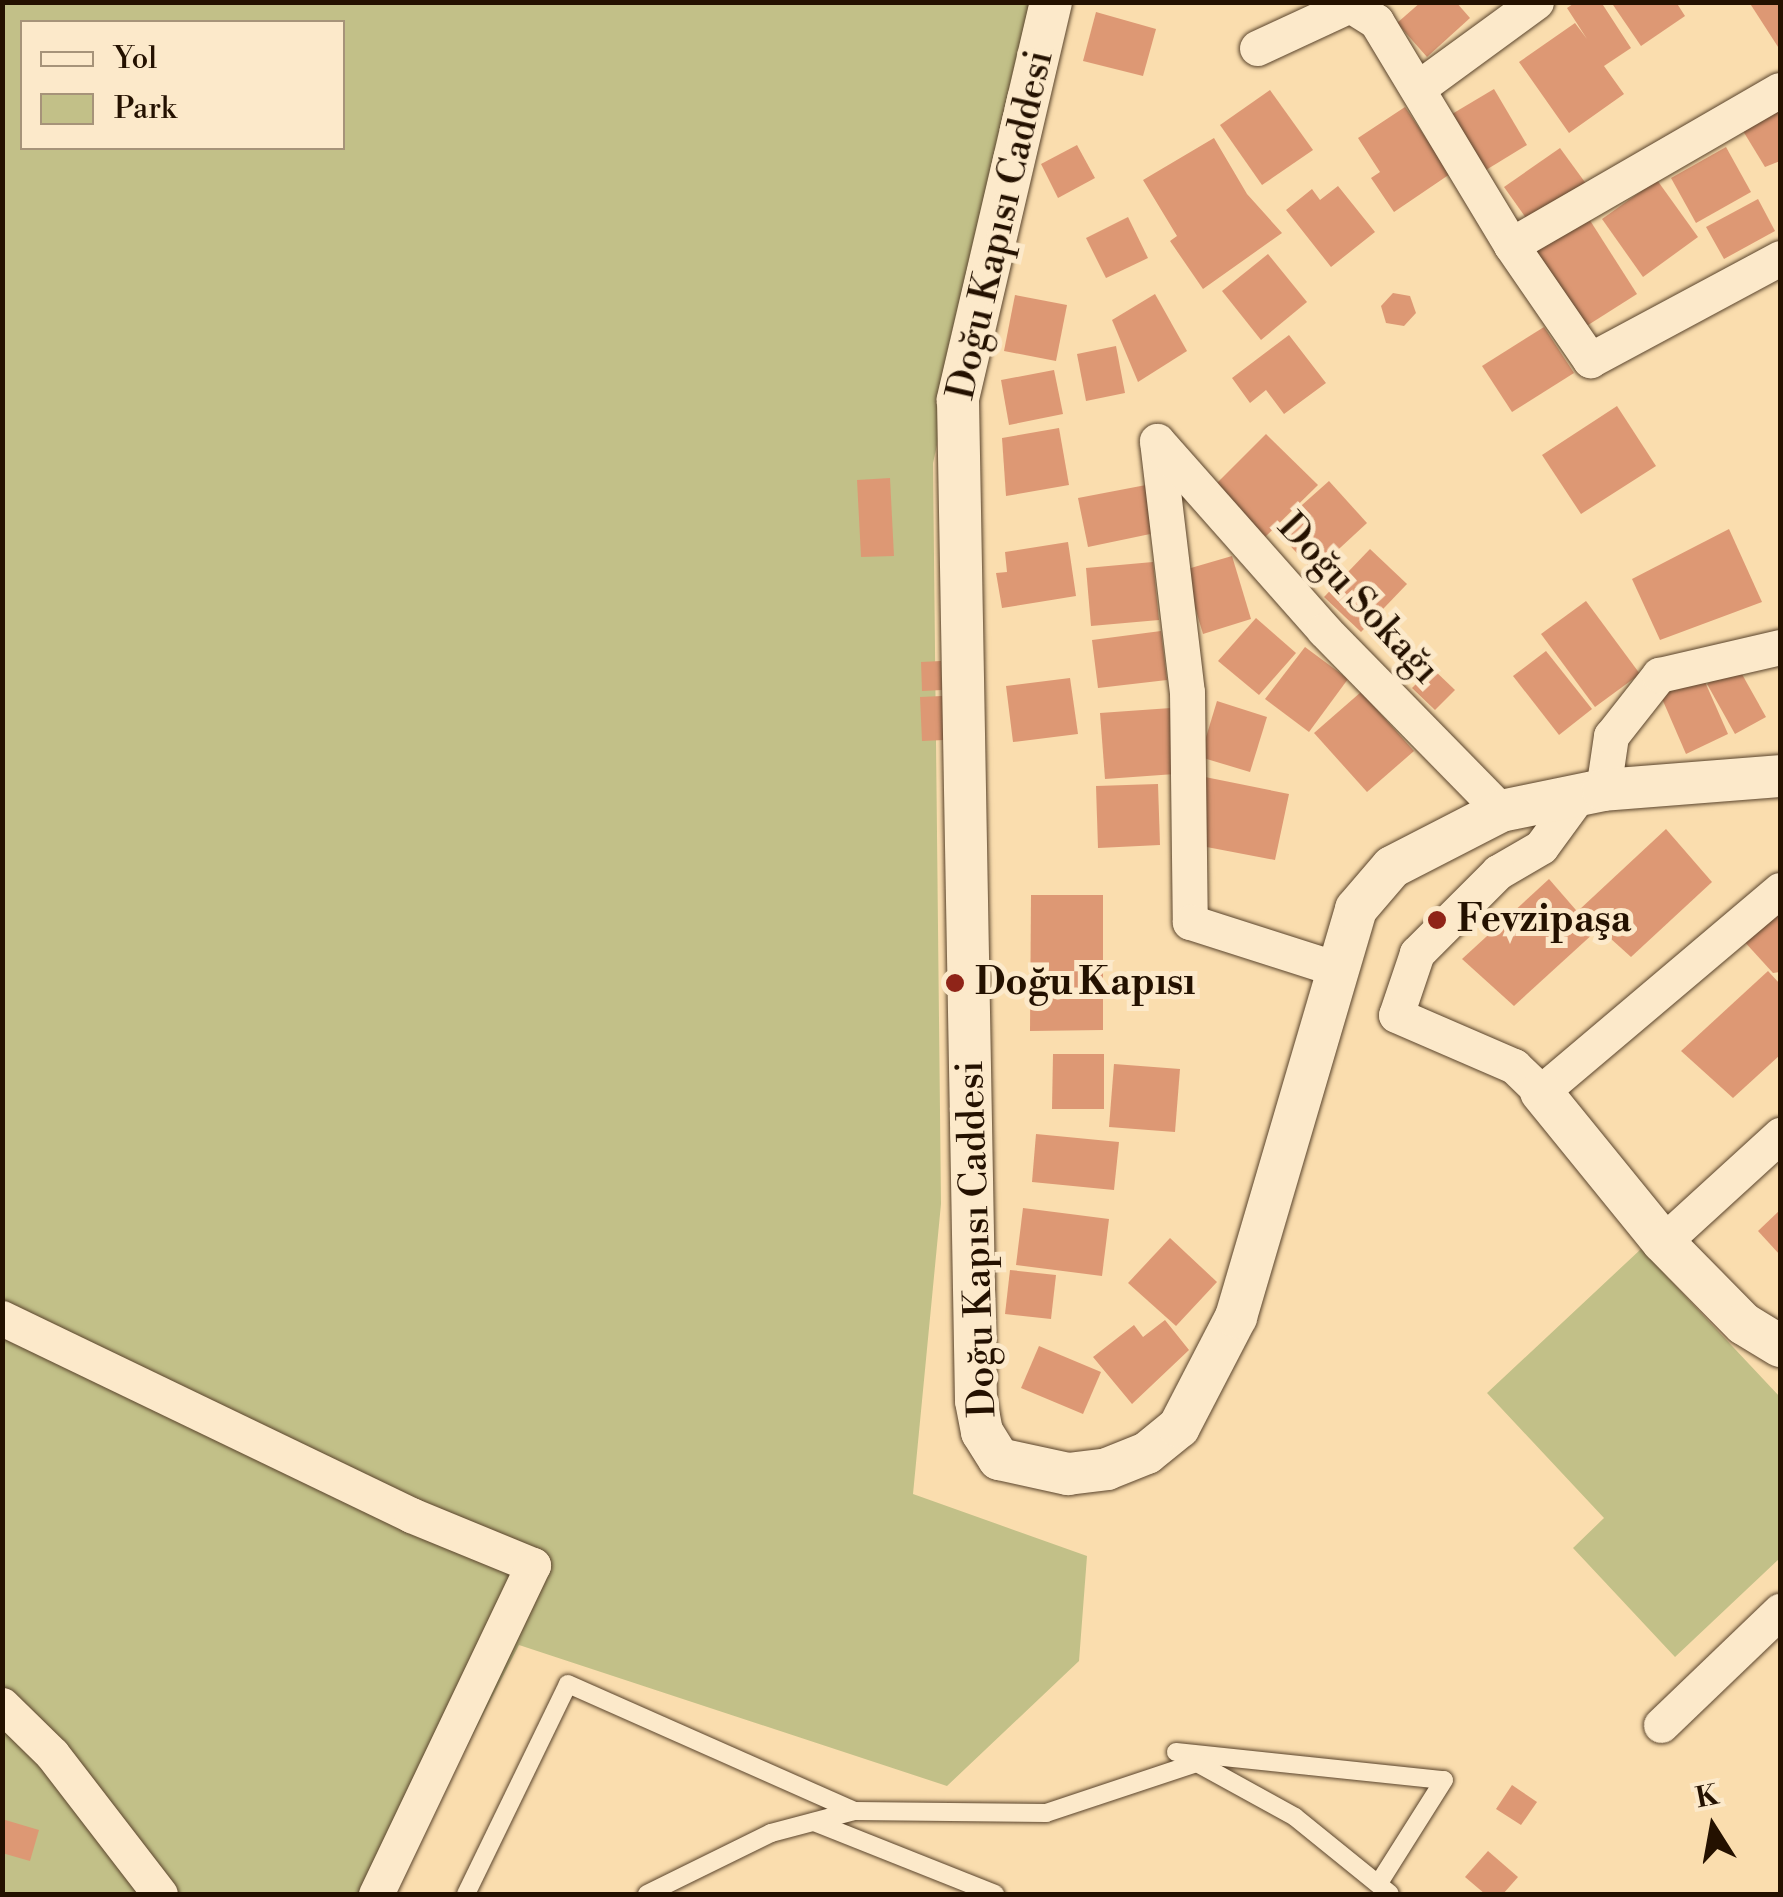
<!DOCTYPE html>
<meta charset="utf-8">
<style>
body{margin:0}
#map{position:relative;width:1783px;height:1897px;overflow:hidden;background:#faddae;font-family:"Libre Bodoni",serif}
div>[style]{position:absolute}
.green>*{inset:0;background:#c2c088}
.building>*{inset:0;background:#dd9874}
.roads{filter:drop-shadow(0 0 2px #5a442c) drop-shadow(0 0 2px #5a442c)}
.service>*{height:18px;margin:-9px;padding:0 9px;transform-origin:9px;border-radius:9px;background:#fce9ca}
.minor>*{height:35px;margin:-17.5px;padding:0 17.5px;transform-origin:17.5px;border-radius:17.5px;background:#fce9ca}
.tertiary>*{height:42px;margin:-21px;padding:0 21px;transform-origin:21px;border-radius:21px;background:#fce9ca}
.dots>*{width:28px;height:28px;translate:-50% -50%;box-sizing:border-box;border:5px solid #fce9ca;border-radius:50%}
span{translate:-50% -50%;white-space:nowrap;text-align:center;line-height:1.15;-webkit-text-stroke:10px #fce9ca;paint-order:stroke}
.street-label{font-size:38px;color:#241100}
.poi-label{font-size:38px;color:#241100;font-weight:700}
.left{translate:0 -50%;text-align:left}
.frame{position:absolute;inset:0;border:5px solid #241100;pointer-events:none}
.legend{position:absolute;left:20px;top:20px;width:325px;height:130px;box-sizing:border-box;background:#fce9ca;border:2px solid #a69379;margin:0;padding:12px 18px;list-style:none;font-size:30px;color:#241100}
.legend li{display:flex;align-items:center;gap:20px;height:50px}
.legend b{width:50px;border:2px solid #a69379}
.north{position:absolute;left:1663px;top:1777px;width:100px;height:100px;-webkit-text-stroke:8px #fce9ca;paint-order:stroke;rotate:349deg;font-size:28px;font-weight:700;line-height:40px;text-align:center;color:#241100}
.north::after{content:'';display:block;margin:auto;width:35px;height:45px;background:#241100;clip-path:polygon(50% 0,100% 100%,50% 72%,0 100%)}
</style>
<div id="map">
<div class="green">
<div style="clip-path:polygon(evenodd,3px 3px,1035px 3px,933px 463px,941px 1204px,913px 1494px,1087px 1556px,1079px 1661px,947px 1786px,519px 1645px,391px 1894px,3px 1894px,3px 3px,22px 22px,342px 22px,342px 148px,22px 148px,22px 22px)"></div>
<div style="clip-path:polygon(1641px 1249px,1780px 1397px,1780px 1558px,1675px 1657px,1573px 1548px,1604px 1518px,1487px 1393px)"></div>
</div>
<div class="building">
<div style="clip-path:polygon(1421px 2px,1456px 2px,1470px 18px,1427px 57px,1397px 23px)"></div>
<div style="clip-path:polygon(1576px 2px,1601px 2px,1631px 48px,1604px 66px,1624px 94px,1569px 133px,1519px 62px,1575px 23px,1587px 39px,1567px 8px)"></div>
<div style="clip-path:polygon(1611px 2px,1676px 2px,1685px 16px,1641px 46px)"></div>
<div style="clip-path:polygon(1749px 2px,1780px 2px,1780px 50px)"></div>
<div style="clip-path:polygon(1096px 12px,1156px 29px,1143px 76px,1083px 61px)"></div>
<div style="clip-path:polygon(1494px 89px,1527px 145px,1486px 170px,1452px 114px)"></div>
<div style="clip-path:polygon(1270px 90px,1313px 150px,1262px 185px,1220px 125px)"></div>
<div style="clip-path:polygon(1780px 104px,1780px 161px,1765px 167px,1740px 126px)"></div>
<div style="clip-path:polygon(1405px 107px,1450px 174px,1394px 212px,1371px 178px,1380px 172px,1358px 138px)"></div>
<div style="clip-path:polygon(1214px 138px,1247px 194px,1282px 233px,1203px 289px,1170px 241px,1177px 236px,1143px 180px)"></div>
<div style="clip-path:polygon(1077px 145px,1095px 178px,1058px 198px,1041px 164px)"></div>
<div style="clip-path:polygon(1726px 147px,1751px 192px,1696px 223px,1671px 178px)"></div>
<div style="clip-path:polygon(1560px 148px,1587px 185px,1531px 225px,1504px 187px)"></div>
<div style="clip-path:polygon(1657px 180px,1698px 237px,1643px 277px,1602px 219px)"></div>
<div style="clip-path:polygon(1338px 186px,1375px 232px,1331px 267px,1286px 210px,1312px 189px,1320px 200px)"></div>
<div style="clip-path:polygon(1758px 199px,1775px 231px,1724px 259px,1706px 227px)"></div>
<div style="clip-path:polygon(1584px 211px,1637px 294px,1585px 327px,1531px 246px)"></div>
<div style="clip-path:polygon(1128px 217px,1148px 258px,1106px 278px,1086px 238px)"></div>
<div style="clip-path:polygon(1268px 254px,1307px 302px,1261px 340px,1222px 291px)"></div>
<div style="clip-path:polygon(1393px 293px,1410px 296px,1416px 313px,1404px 326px,1386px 323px,1381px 306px)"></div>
<div style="clip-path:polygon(1155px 294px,1187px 351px,1138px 382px,1112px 320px)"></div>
<div style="clip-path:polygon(1015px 295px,1067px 305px,1056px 361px,1004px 351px)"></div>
<div style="clip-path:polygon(1544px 327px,1574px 373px,1512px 412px,1482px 366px)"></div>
<div style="clip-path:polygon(1289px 335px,1326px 383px,1284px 414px,1266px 390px,1250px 403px,1232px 378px)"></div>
<div style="clip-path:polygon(1116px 346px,1125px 393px,1086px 401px,1077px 354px)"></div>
<div style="clip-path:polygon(1054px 370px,1063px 414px,1009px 425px,1001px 380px)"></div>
<div style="clip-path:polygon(1617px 406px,1656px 466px,1581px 514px,1542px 455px)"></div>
<div style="clip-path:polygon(1059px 428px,1069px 485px,1006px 496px,1002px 438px)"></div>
<div style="clip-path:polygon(1266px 434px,1318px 485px,1261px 541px,1210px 490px)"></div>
<div style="clip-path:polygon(890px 478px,894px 556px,861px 557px,857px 480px)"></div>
<div style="clip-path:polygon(1329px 481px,1367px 523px,1314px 572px,1275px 529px)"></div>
<div style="clip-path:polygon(1146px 485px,1155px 533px,1088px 547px,1078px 498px)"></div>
<div style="clip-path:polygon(1729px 529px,1762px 602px,1660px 640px,1632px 579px)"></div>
<div style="clip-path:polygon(1068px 542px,1076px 596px,1002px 608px,996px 573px,1007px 572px,1005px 552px)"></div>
<div style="clip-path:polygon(1370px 549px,1407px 584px,1361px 632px,1324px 597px)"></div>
<div style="clip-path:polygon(1232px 556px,1251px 619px,1203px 634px,1184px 570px)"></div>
<div style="clip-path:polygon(1153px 562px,1159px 620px,1091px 626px,1086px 568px)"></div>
<div style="clip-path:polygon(1586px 601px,1640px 674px,1595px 707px,1541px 634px)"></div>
<div style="clip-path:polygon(1256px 618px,1296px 653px,1259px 695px,1218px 661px)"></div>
<div style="clip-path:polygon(1161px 631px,1167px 680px,1098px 688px,1092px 640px)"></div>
<div style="clip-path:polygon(1305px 647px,1348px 679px,1309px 732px,1265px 699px)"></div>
<div style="clip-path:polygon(1546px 651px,1592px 709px,1559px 735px,1513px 676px)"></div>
<div style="clip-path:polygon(941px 661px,942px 690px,922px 691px,921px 662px)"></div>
<div style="clip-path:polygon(1738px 667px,1766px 717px,1735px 734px,1707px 684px)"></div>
<div style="clip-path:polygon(1432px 668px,1455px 690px,1435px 710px,1412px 688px)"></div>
<div style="clip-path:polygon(1702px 675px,1728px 734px,1686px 754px,1660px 694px)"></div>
<div style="clip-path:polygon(1070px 678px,1078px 734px,1013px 742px,1006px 686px)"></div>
<div style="clip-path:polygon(1361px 692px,1414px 751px,1367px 792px,1314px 733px)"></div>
<div style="clip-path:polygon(942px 696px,944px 740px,922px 741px,920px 697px)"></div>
<div style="clip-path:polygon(1217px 701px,1267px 717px,1250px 772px,1200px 757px)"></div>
<div style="clip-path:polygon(1171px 708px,1175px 774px,1105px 779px,1100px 713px)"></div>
<div style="clip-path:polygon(1205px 777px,1289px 794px,1275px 860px,1191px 844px)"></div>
<div style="clip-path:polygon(1158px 784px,1160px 845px,1098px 848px,1096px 786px)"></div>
<div style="clip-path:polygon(1666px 829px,1712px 882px,1631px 957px,1579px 910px)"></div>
<div style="clip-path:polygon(1549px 879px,1595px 932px,1514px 1006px,1462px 959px)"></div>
<div style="clip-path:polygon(1031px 895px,1103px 895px,1103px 1030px,1030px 1031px)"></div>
<div style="clip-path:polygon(1780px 904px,1780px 972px,1773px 973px,1742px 939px)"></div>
<div style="clip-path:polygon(1768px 971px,1780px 984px,1780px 1055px,1733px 1098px,1681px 1051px)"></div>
<div style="clip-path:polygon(1053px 1054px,1104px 1054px,1104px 1109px,1052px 1109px)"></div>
<div style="clip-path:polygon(1114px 1064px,1180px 1069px,1175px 1132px,1109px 1127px)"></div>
<div style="clip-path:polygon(1036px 1134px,1119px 1142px,1114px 1190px,1032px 1182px)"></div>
<div style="clip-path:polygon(1023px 1208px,1109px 1219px,1102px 1276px,1016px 1265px)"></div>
<div style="clip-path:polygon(1780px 1210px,1780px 1255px,1758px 1231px)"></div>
<div style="clip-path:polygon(1170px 1238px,1217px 1282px,1176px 1326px,1128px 1283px)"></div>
<div style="clip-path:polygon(1010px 1270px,1056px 1275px,1051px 1319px,1005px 1314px)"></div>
<div style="clip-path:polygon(1165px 1320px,1189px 1350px,1132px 1404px,1093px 1357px,1134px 1325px,1143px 1337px)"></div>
<div style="clip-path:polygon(1039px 1346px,1101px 1372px,1083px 1414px,1021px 1388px)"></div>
<div style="clip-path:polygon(1512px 1785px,1537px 1802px,1521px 1825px,1496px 1809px)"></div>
<div style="clip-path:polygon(2px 1819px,39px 1830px,30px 1861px,2px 1853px)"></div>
<div style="clip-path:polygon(1488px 1851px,1518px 1877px,1503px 1894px,1485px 1894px,1465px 1877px)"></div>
</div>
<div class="roads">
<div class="service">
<div style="left:1176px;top:1752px;width:269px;rotate:6deg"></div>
<div style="left:1444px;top:1780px;width:122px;rotate:122.3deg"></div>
<div style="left:1190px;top:1759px;width:120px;rotate:28.9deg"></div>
<div style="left:1295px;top:1817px;width:122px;rotate:39deg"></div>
<div style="left:814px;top:1822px;width:195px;rotate:21.7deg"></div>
<div style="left:466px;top:1894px;width:233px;rotate:-64.1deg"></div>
<div style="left:568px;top:1684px;width:313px;rotate:23.9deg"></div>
<div style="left:647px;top:1894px;width:138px;rotate:-26.2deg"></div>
<div style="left:771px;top:1833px;width:86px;rotate:-14.8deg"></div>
<div style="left:854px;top:1811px;width:192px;rotate:0.6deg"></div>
<div style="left:1046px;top:1813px;width:158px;rotate:-18.4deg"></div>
</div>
<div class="minor">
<div style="left:1257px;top:48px;width:102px;rotate:-24.8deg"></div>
<div style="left:1350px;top:5px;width:31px;rotate:32deg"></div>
<div style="left:1376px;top:21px;width:262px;rotate:58.9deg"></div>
<div style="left:1511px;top:245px;width:140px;rotate:55.5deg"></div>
<div style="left:1590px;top:360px;width:216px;rotate:-28.2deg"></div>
<div style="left:1418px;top:88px;width:146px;rotate:-36.1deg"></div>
<div style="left:1511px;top:245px;width:310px;rotate:-30deg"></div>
<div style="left:1157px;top:441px;width:253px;rotate:83.2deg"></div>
<div style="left:1187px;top:692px;width:230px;rotate:89.3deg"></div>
<div style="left:1190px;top:922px;width:157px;rotate:17.7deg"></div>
<div style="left:1157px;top:441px;width:252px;rotate:48.5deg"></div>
<div style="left:1324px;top:630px;width:253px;rotate:45.6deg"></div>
<div style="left:1603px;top:790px;width:55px;rotate:-81.6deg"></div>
<div style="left:1611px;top:736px;width:78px;rotate:-51.8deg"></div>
<div style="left:1659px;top:675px;width:124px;rotate:-13deg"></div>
<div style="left:1579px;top:795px;width:64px;rotate:126.2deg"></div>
<div style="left:1541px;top:847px;width:50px;rotate:149.8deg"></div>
<div style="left:1498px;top:872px;width:115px;rotate:135deg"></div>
<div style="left:1417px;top:953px;width:65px;rotate:108.7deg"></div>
<div style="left:1396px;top:1015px;width:129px;rotate:23.4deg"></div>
<div style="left:1514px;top:1066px;width:37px;rotate:44deg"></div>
<div style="left:1541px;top:1092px;width:313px;rotate:-40.2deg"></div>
<div style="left:1663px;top:1242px;width:159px;rotate:-42.4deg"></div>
<div style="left:2px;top:1318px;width:454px;rotate:25.7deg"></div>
<div style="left:411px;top:1515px;width:132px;rotate:22.3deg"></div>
<div style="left:533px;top:1565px;width:365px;rotate:115.5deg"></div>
<div style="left:2px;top:1705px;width:70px;rotate:44.4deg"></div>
<div style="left:52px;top:1754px;width:177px;rotate:52.4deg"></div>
<div style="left:1661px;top:1725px;width:165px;rotate:-43.8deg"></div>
</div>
<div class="tertiary">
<div style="left:1051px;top:2px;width:409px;rotate:103.2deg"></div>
<div style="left:958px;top:400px;width:1001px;rotate:88.97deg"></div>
<div style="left:976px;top:1401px;width:32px;rotate:79deg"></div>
<div style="left:982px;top:1432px;width:32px;rotate:58deg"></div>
<div style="left:999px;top:1459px;width:71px;rotate:12.3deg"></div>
<div style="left:1068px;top:1474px;width:39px;rotate:-7deg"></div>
<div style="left:1107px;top:1469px;width:43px;rotate:-21.8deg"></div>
<div style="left:1147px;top:1453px;width:41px;rotate:-39.1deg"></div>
<div style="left:1179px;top:1427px;width:124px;rotate:-62.6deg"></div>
<div style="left:1236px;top:1317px;width:425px;rotate:-73.6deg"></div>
<div style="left:1356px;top:909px;width:55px;rotate:-49.4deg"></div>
<div style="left:1392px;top:867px;width:123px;rotate:-27.2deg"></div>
<div style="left:1501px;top:811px;width:104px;rotate:-11.6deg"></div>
<div style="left:1603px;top:790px;width:178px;rotate:-4.5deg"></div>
<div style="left:1541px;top:1092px;width:193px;rotate:50.9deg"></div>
<div style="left:1663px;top:1242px;width:115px;rotate:45.4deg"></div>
<div style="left:1744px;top:1324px;width:42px;rotate:31.4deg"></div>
</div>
</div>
<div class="dots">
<div style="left:1437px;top:920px;background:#8f2418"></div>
<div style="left:955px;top:983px;background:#8f2418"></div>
</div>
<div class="street-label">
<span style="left:1001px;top:225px;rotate:-77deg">Doğu Kapısı Caddesi</span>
<span style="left:1358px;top:599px;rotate:47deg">Doğu Sokağı</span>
<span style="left:977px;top:1239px;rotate:-92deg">Doğu Kapısı Caddesi</span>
</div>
<div class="poi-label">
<span class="left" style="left:1457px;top:920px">Fevzipaşa</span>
<span class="left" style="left:975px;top:983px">Doğu Kapısı</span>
</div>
<div class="frame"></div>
<ul class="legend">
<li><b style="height:12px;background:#fce9ca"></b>Yol</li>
<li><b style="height:28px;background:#c2c088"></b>Park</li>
</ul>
<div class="north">K</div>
</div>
